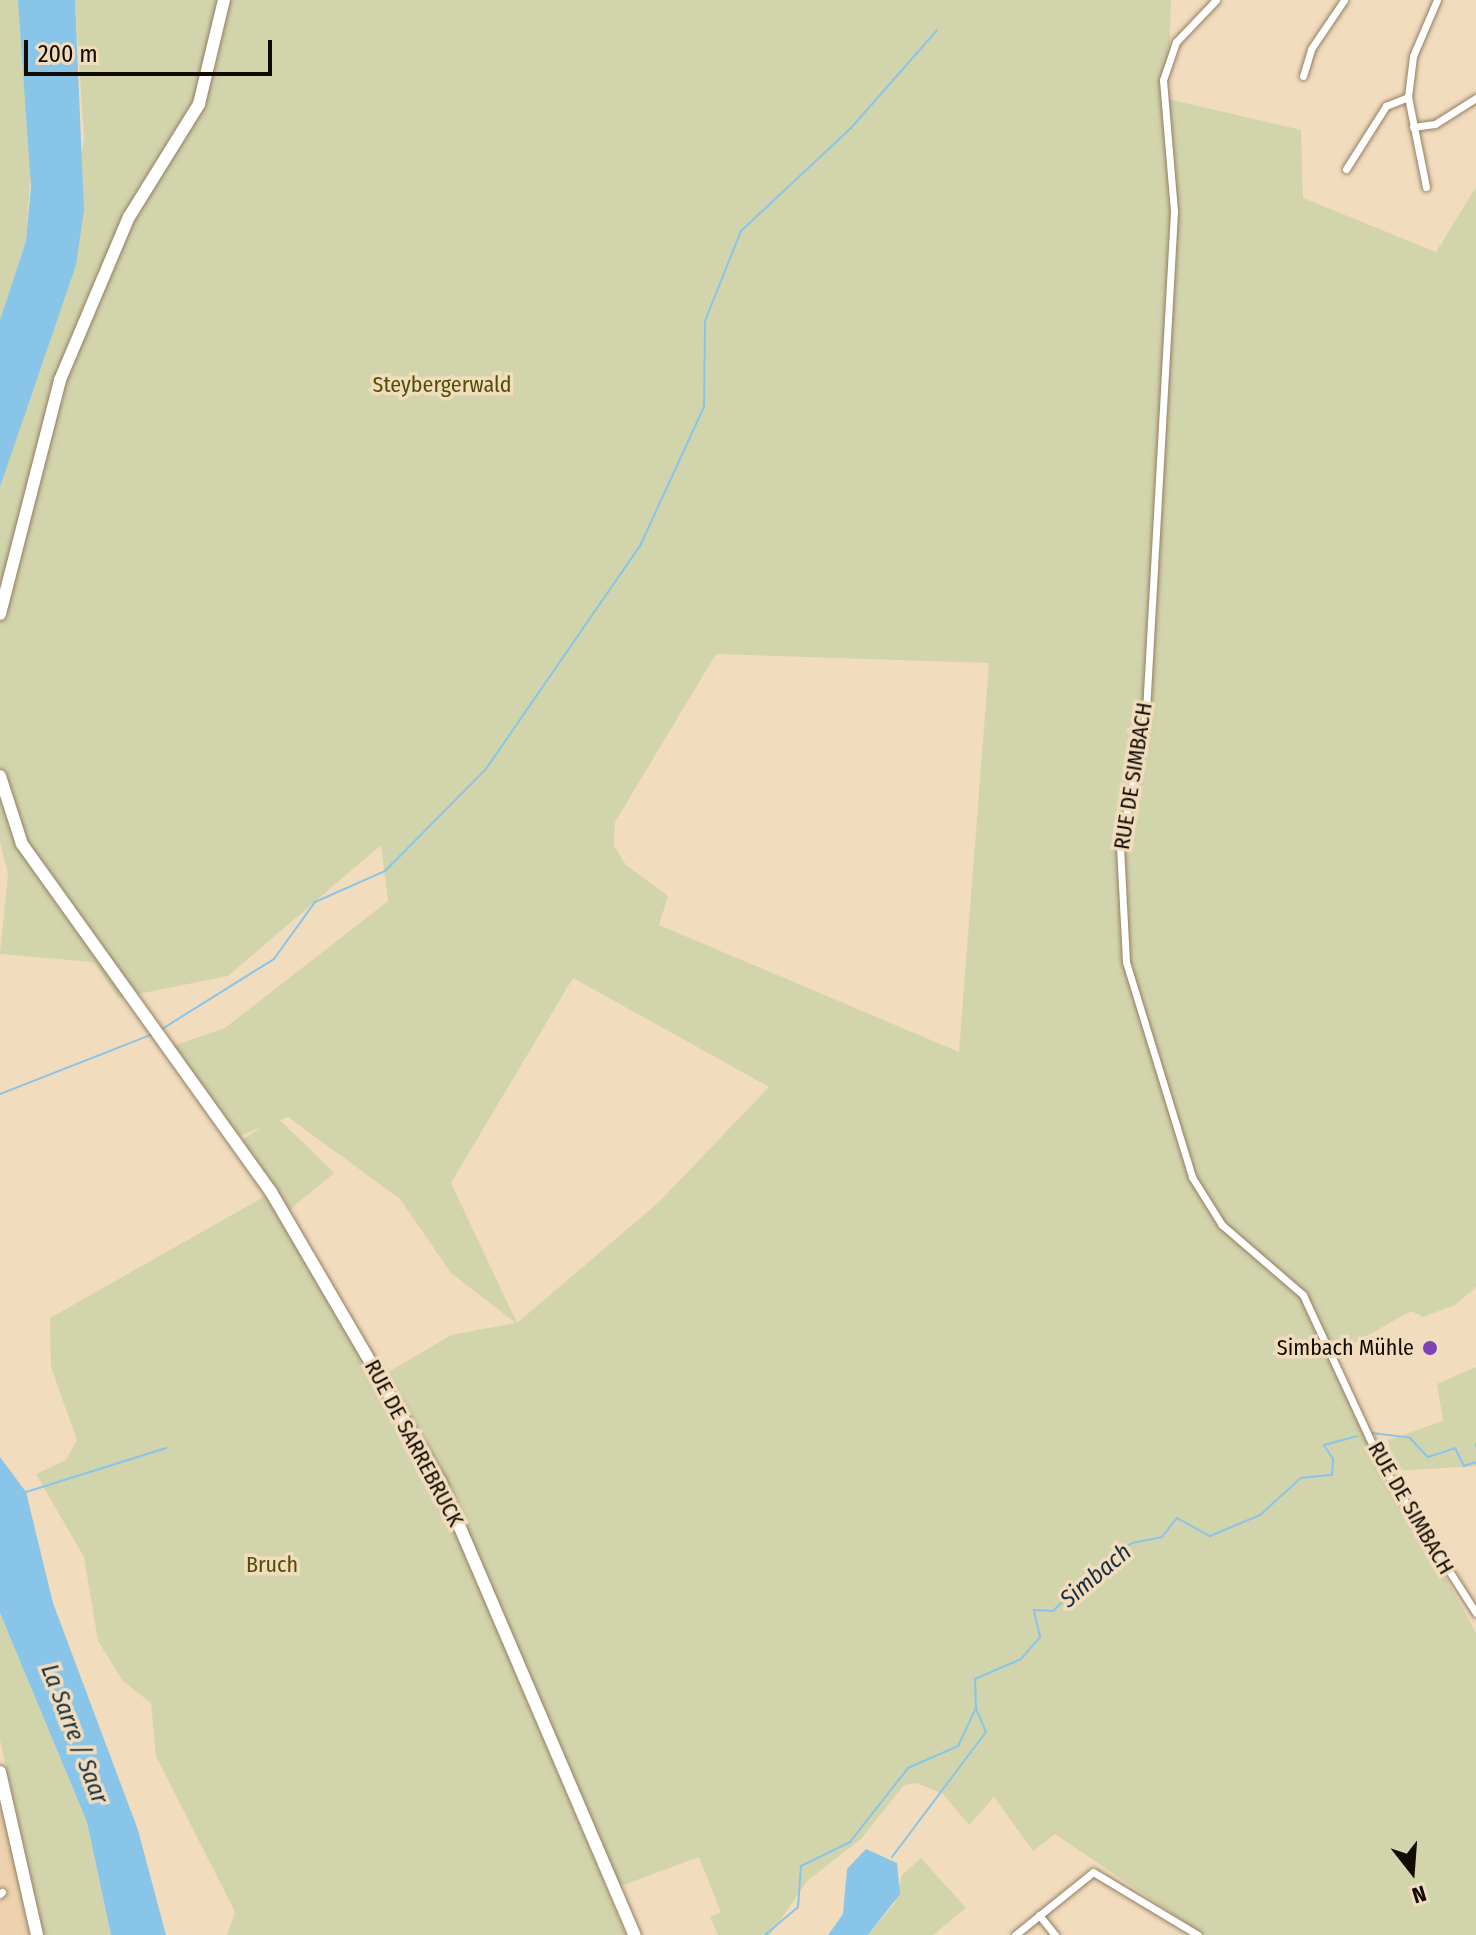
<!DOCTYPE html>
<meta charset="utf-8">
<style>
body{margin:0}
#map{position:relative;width:1476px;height:1935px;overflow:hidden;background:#f2dcbe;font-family:"Fira Sans Condensed",sans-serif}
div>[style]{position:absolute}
.built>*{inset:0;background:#edd2ad}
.green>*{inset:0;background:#d2d4ac}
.water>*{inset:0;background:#88c5e9}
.stream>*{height:2px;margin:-1px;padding:0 1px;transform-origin:1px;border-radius:1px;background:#88c5e9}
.roads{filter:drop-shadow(0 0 2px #927e62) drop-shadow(0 0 2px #927e62)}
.minor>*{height:7px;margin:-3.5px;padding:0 3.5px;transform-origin:3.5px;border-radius:3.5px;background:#fff}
.primary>*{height:12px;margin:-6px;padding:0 6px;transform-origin:6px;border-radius:6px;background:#fff}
.dots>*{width:22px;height:22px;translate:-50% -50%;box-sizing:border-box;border:4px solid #f2dcbe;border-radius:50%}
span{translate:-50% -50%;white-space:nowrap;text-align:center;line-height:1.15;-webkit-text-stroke:7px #f2dcbe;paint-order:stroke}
.park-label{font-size:22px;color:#4f5007}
.street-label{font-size:22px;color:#120b03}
.poi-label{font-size:22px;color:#120b03}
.right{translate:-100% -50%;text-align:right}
.water-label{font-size:24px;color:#153141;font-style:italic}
.north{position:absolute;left:1372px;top:1831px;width:80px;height:80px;-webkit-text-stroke:6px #f2dcbe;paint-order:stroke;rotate:163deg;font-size:22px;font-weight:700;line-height:32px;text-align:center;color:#120b03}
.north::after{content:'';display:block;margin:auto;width:28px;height:36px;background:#120b03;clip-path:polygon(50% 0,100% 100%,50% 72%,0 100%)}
.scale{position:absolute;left:24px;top:40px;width:248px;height:36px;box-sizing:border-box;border:4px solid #120b03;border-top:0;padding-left:10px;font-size:24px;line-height:28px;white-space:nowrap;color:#120b03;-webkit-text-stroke:6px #f2dcbe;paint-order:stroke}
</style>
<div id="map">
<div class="built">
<div style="clip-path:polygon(0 1800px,9px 1831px,32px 1935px,0 1935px)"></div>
</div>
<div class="green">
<div style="clip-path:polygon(0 0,18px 0,33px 136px,26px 241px,0 320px)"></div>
<div style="clip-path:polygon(evenodd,75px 0,1171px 0,1168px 99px,1301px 130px,1303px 198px,1436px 252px,1476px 187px,1476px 1287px,1455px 1305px,1423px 1317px,1411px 1311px,1335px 1354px,1366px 1434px,1476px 1633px,1476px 1935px,1204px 1935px,1055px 1834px,1033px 1851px,994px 1797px,969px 1825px,943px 1794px,917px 1783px,904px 1785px,861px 1839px,807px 1881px,770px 1935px,718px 1935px,710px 1917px,721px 1912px,699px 1857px,618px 1887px,444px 1479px,387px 1373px,451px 1335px,516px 1323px,451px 1273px,400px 1199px,288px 1117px,280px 1120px,334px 1173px,288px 1211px,237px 1144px,260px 1128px,238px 1136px,173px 1046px,225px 1028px,388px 901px,381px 845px,228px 976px,118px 998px,94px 962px,0 954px,8px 874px,0 842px,0 487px,36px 375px,84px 140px,75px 0,716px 654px,989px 663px,959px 1052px,659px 925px,668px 896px,626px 865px,614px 846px,615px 822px,716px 654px,75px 0,573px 978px,769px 1087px,658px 1203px,517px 1323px,451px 1183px,573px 978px)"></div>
<div style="clip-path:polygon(269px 1194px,435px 1482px,626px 1935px,227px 1935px,235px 1912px,156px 1756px,151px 1703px,123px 1681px,98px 1641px,84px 1557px,36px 1474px,66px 1460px,77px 1440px,51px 1367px,50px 1318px)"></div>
<div style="clip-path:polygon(1476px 1367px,1476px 1466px,1396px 1471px,1388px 1440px,1443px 1421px,1437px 1384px)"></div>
<div style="clip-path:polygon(0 1613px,87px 1822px,111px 1935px,44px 1935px,0 1740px)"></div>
<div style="clip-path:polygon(921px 1858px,966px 1908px,933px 1935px,868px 1935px,895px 1903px,902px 1875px)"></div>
</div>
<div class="water">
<div style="clip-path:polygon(18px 0,75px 0,84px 210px,76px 265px,0 487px,0 320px,26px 241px,31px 186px)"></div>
<div style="clip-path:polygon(0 1457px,26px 1492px,53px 1603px,138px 1830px,166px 1935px,111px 1935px,87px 1822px,0 1613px)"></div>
<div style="clip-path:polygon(866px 1849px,897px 1863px,900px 1894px,868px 1935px,828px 1935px,843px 1914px,847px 1869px)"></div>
</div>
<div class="stream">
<div style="left:162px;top:1029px;width:132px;rotate:-32deg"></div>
<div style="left:274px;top:959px;width:70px;rotate:-54.3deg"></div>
<div style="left:315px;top:902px;width:77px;rotate:-23.9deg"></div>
<div style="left:385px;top:871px;width:144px;rotate:-45.3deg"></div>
<div style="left:486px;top:769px;width:271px;rotate:-55.4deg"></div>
<div style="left:640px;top:546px;width:153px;rotate:-65.3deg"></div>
<div style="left:704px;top:407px;width:86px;rotate:-89.3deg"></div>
<div style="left:705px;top:321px;width:97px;rotate:-68.2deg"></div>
<div style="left:741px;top:231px;width:151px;rotate:-43.1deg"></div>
<div style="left:851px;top:128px;width:130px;rotate:-48.7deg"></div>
<div style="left:0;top:1094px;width:164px;rotate:-21.4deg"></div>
<div style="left:1372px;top:1433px;width:38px;rotate:7deg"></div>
<div style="left:1410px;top:1438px;width:26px;rotate:47deg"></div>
<div style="left:1428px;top:1457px;width:28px;rotate:-18deg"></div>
<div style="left:1455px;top:1448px;width:20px;rotate:63deg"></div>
<div style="left:1464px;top:1466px;width:13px;rotate:-18deg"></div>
<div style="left:1476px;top:1444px;width:2px;rotate:90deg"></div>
<div style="left:26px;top:1492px;width:147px;rotate:-17.4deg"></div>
<div style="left:892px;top:1857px;width:156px;rotate:-53.1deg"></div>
<div style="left:986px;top:1732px;width:26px;rotate:-113deg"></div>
<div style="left:765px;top:1935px;width:43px;rotate:-40.3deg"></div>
<div style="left:798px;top:1907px;width:41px;rotate:-85.8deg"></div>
<div style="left:801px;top:1866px;width:55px;rotate:-26.1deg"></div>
<div style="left:850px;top:1842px;width:94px;rotate:-51.9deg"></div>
<div style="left:908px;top:1768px;width:55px;rotate:-23.7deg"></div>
<div style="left:958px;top:1746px;width:42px;rotate:-64.7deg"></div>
<div style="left:976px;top:1708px;width:29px;rotate:-92deg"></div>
<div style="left:975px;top:1679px;width:50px;rotate:-23.5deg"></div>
<div style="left:1021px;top:1659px;width:29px;rotate:-49deg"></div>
<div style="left:1040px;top:1637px;width:28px;rotate:-103deg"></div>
<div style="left:1034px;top:1610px;width:19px;rotate:3deg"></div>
<div style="left:1053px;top:1611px;width:71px;rotate:-43.3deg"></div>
<div style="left:1105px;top:1562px;width:33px;rotate:-35deg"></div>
<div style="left:1132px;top:1543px;width:31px;rotate:-11deg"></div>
<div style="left:1162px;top:1537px;width:24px;rotate:-52deg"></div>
<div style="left:1177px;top:1518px;width:38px;rotate:29deg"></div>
<div style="left:1210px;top:1536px;width:54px;rotate:-22.8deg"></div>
<div style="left:1260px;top:1515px;width:55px;rotate:-42.1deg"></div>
<div style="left:1301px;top:1478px;width:31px;rotate:-6deg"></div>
<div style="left:1332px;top:1475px;width:16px;rotate:-86deg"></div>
<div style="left:1333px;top:1459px;width:17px;rotate:-123deg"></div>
<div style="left:1324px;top:1445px;width:34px;rotate:-15deg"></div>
</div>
<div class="roads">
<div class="minor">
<div style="left:1216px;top:0;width:58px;rotate:133.6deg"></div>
<div style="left:1176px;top:42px;width:40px;rotate:108.9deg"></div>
<div style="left:1163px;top:80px;width:132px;rotate:85.2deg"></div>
<div style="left:1174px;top:212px;width:501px;rotate:93.21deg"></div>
<div style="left:1146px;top:712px;width:137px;rotate:100.9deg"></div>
<div style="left:1120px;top:847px;width:115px;rotate:87deg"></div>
<div style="left:1126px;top:962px;width:225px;rotate:72.9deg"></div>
<div style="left:1192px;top:1177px;width:57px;rotate:58deg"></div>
<div style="left:1222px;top:1225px;width:107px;rotate:40.8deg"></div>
<div style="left:1303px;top:1295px;width:190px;rotate:65.1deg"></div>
<div style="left:1383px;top:1467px;width:173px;rotate:57.5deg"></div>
<div style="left:1303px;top:76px;width:28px;rotate:-73deg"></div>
<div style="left:1311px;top:49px;width:59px;rotate:-56deg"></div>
<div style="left:1413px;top:127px;width:22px;rotate:-8deg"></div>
<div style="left:1435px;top:124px;width:49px;rotate:-32.4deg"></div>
<div style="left:1346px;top:169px;width:75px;rotate:-57.6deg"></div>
<div style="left:1386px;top:106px;width:24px;rotate:-22deg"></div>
<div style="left:1426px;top:187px;width:92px;rotate:-101.3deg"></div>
<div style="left:1408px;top:97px;width:41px;rotate:-83deg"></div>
<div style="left:1413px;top:56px;width:61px;rotate:-66.8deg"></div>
<div style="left:0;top:1894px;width:3px;rotate:-45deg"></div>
<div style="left:1039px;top:1915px;width:26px;rotate:51deg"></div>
<div style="left:1015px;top:1935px;width:100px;rotate:-38.9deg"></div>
<div style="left:1093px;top:1872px;width:122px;rotate:31deg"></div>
</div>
<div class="primary">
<div style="left:0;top:614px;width:242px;rotate:-75.6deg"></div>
<div style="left:60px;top:380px;width:177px;rotate:-67.1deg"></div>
<div style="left:129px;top:217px;width:133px;rotate:-58.2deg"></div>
<div style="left:199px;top:104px;width:107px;rotate:-76.5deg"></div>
<div style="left:0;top:776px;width:71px;rotate:72.1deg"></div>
<div style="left:22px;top:844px;width:428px;rotate:54.4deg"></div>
<div style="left:271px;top:1192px;width:335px;rotate:59.7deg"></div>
<div style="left:440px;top:1481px;width:494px;rotate:66.8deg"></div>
<div style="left:0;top:1772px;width:167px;rotate:77.2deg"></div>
</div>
</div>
<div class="dots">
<div style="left:1430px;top:1348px;background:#7e41b6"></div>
</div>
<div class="park-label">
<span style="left:442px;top:385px">Steybergerwald</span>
<span style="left:272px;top:1565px">Bruch</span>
</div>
<div class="street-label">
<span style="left:1133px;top:776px;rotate:-81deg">RUE DE SIMBACH</span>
<span style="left:414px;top:1443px;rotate:62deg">RUE DE SARREBRUCK</span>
<span style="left:1411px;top:1508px;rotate:60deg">RUE DE SIMBACH</span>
</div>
<div class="poi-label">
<span class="right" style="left:1414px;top:1348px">Simbach Mühle</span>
</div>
<div class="water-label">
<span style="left:1096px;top:1576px;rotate:-40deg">Simbach</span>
<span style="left:74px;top:1734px;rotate:69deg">La Sarre / Saar</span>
</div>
<div class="north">N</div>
<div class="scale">200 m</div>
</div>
